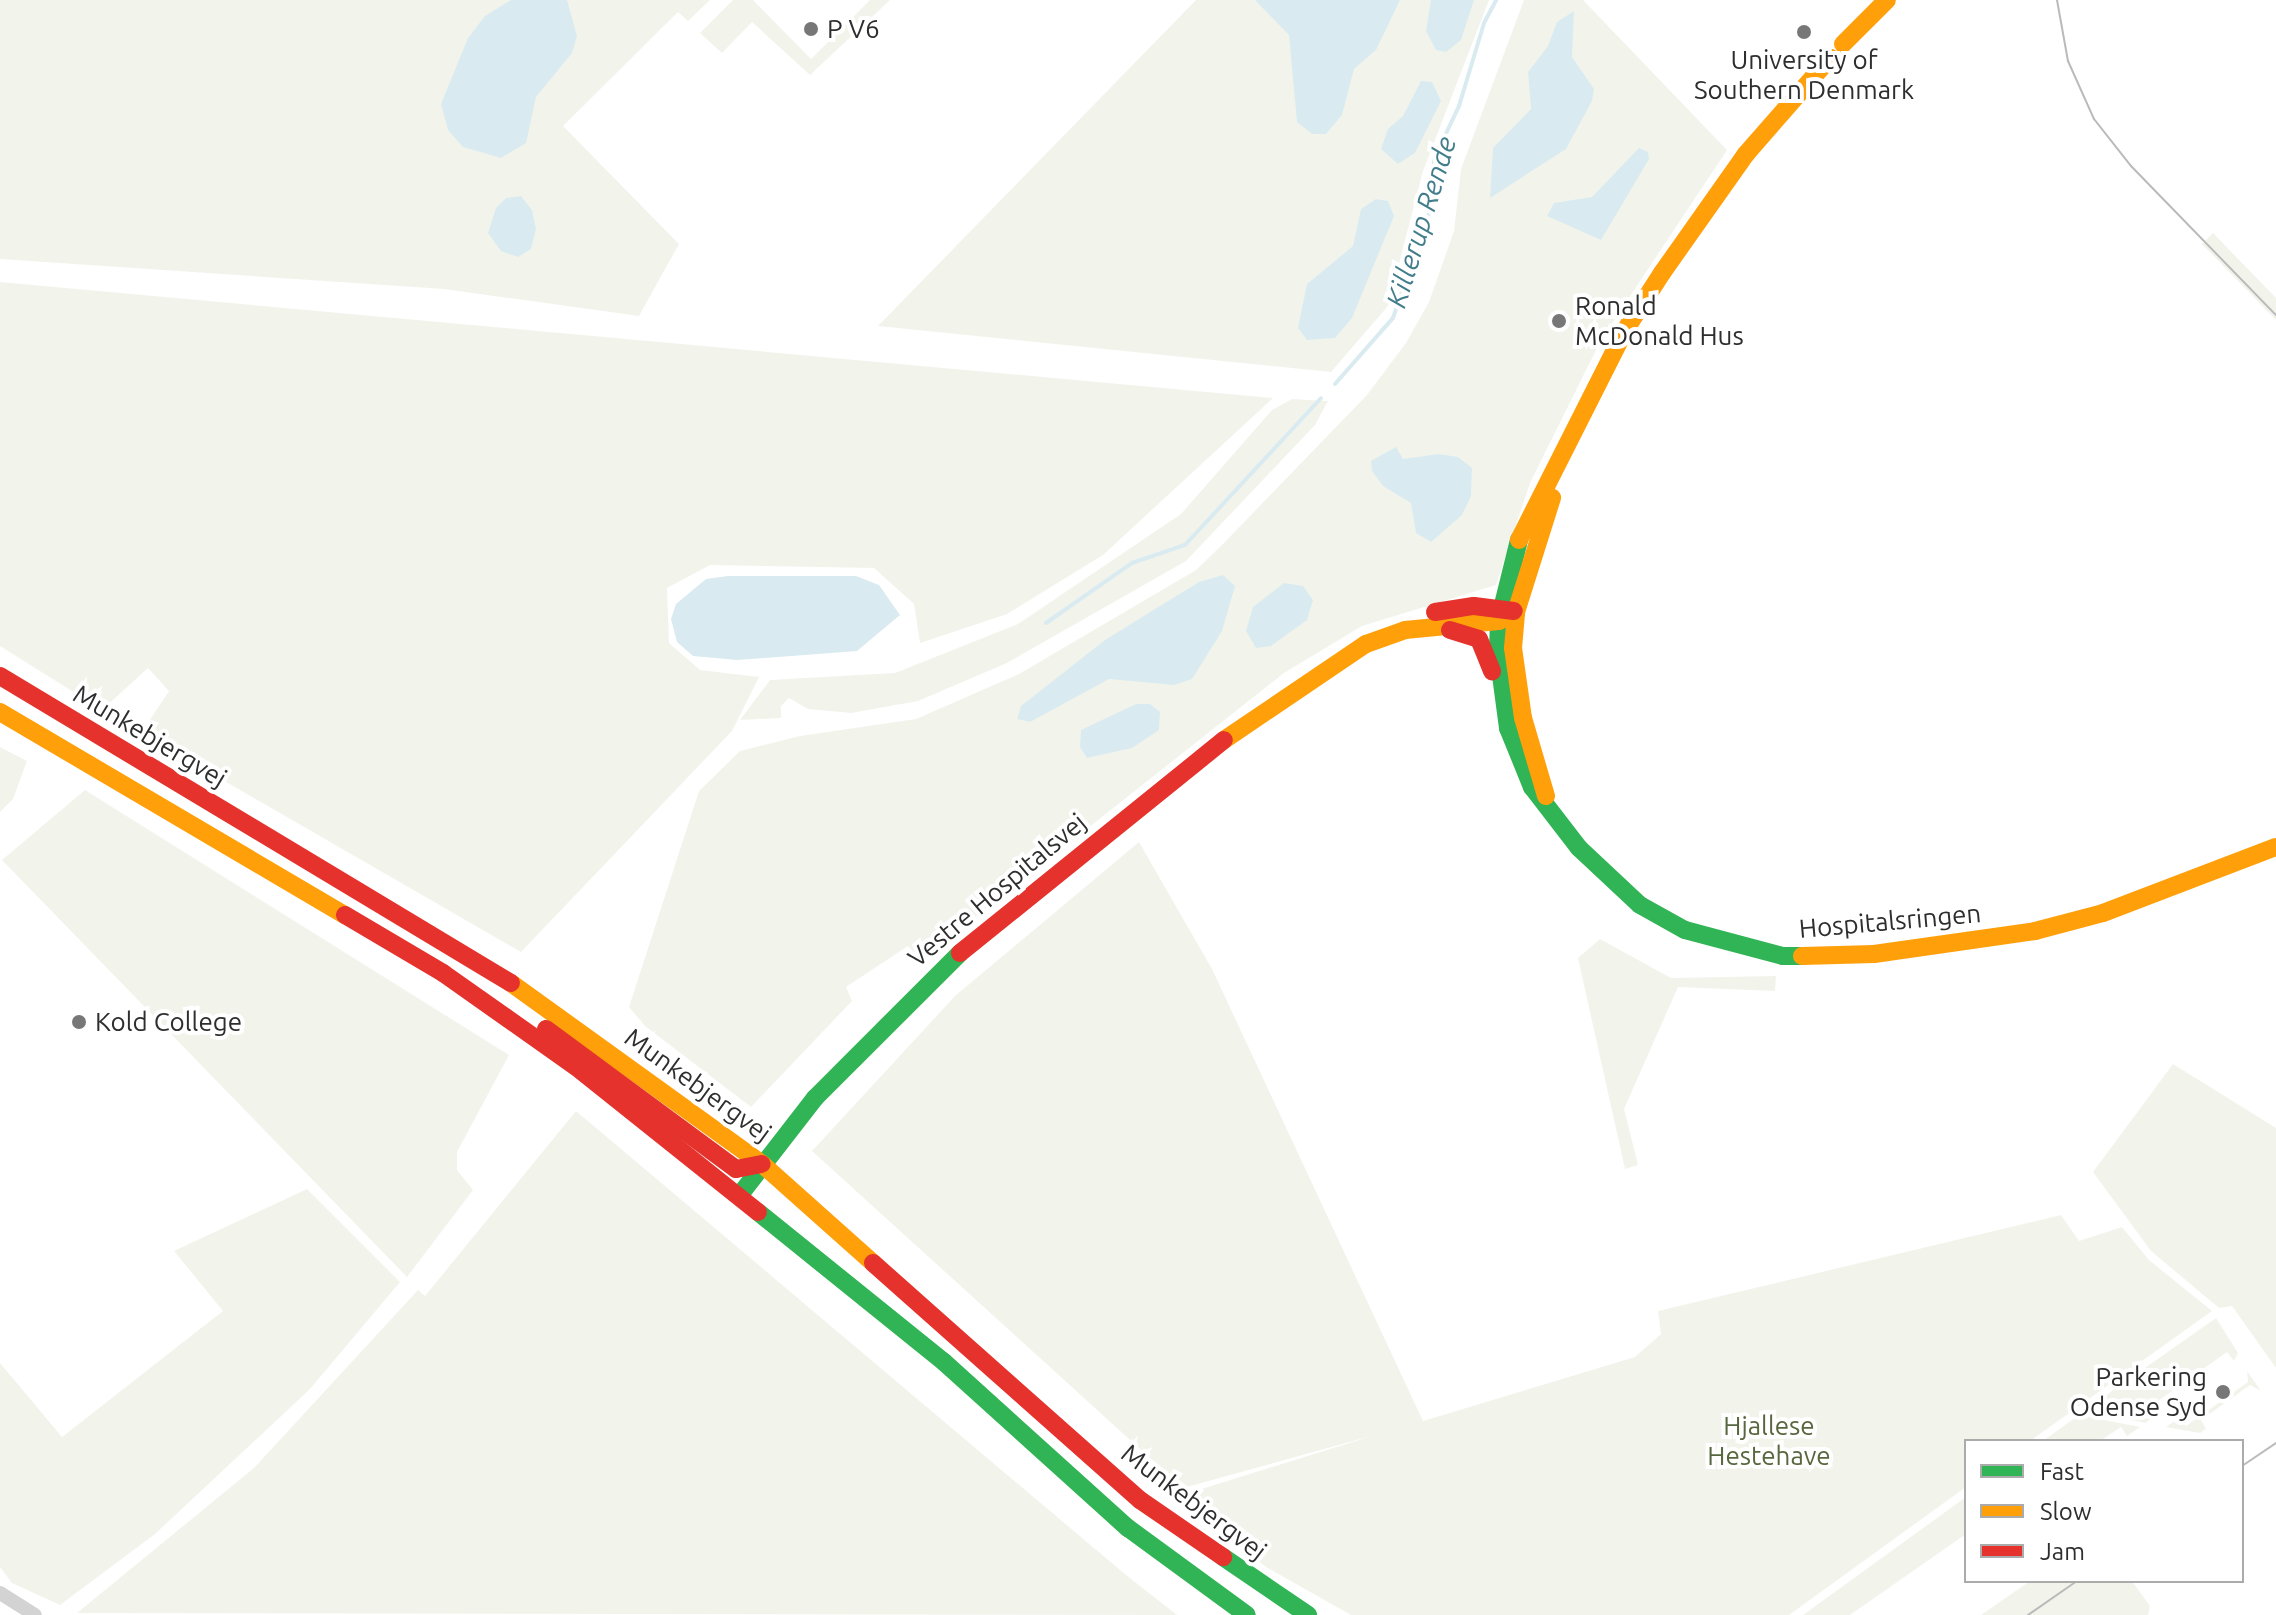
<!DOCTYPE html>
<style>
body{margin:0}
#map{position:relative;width:2276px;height:1615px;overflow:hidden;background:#fff;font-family:Ubuntu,sans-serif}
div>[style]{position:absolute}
.green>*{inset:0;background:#f2f4ec}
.water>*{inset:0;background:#d9ebf0}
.stream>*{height:4px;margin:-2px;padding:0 2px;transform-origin:2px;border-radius:2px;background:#d9ebf0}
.street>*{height:14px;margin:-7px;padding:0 7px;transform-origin:7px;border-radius:7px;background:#d3d3d3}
.fast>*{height:18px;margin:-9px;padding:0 9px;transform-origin:9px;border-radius:9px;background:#30b455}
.slow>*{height:18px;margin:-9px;padding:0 9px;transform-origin:9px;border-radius:9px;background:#ff9f0a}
.jam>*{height:18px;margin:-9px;padding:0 9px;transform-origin:9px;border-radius:9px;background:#e5322d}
.tram>*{height:2px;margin:-1px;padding:0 1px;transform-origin:1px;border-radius:1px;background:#bababa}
.dots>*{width:22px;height:22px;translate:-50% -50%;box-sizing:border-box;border:4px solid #fff;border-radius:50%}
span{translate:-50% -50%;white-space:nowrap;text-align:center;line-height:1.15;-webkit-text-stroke:8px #fff;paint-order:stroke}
.poi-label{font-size:26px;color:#2e2e2e}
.left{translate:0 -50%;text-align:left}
.right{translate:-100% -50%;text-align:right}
.street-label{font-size:26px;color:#2e2e2e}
.park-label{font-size:26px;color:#59673e}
.water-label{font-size:28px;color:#417d8b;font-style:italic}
.legend{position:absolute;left:1964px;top:1439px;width:280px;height:144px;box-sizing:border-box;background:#fff;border:2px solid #ababab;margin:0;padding:10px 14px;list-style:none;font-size:24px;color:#2e2e2e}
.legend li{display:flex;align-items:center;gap:16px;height:40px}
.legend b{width:40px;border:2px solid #ababab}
</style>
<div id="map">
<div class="green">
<div style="clip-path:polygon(0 0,710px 0,688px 21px,678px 12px,563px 126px,679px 244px,639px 316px,444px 289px,0 259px)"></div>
<div style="clip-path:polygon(733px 0,753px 0,811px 59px,870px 0,890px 0,810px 75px,752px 22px,722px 53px,700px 33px)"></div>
<div style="clip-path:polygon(1196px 0,1489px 0,1423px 171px,1388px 306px,1331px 372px,878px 326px)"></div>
<div style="clip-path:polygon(1524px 0,1583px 0,1727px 150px,1601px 340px,1530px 483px,1496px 585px,1362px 626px,1284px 673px,921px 960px,908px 946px,846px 987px,852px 1001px,751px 1107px,645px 1026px,629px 1007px,699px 791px,740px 751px,800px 736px,916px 719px,1019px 674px,1196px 570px,1222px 545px,1367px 395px,1406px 343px,1429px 302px,1454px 231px,1461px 169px)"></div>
<div style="clip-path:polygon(2213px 233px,2276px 298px,2276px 320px,2202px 244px)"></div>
<div style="clip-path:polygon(0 282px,1273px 398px,1103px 555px,1007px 614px,920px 643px,914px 604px,874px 568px,710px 565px,667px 588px,669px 643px,700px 670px,759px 677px,732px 731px,521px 952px,141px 733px,169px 691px,148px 668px,102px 710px,0 646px)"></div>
<div style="clip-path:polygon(1292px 399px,1328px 401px,1315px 425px,1186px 561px,1007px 663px,918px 701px,851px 713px,808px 709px,789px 698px,781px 706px,781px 718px,740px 720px,770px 680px,895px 673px,1018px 624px,1181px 514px,1272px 410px)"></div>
<div style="clip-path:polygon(0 747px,27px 761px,13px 799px,0 812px)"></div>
<div style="clip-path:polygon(85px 790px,509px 1055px,457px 1152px,457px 1170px,473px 1190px,407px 1277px,2px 860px)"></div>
<div style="clip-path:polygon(1139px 842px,1212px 969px,1423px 1421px,1635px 1357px,1661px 1334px,1658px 1311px,2061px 1215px,2079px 1241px,2122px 1227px,2149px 1260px,2212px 1311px,2030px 1441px,1966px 1441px,1966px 1487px,1789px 1615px,1351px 1615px,1266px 1567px,1176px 1497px,1375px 1435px,1183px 1488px,812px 1151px,955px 996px)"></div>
<div style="clip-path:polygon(1600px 939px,1671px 978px,1776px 976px,1775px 991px,1678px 987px,1624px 1109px,1638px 1165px,1625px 1169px,1578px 958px)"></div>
<div style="clip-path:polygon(2173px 1064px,2276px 1128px,2276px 1368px,2232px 1306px,2219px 1308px,2151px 1251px,2093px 1172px)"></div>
<div style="clip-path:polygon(576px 1111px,1126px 1575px,1177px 1615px,77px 1613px,254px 1468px,418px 1290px,425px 1296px)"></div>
<div style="clip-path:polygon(307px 1189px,400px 1282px,310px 1389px,155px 1534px,60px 1605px,12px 1583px,0 1567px,0 1363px,62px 1437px,223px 1311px,174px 1251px)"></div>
<div style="clip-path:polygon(2216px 1318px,2238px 1353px,2234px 1361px,2227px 1352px,2148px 1408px,2154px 1417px,2145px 1423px,2085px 1410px)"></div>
<div style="clip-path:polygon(2247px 1371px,2261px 1391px,2250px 1385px,2201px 1420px,2206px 1429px,2200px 1433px,2166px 1427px,2179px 1418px,2186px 1426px,2248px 1382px)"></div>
<div style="clip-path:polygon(2079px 1415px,2140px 1427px,2127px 1436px,2121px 1427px,2100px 1441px,2043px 1441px)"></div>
<div style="clip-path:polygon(1966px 1497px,1966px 1534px,1850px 1615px,1803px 1615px)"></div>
<div style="clip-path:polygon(2030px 1581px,2132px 1581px,2150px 1606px,2148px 1615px,1981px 1615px)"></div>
</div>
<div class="water">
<div style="clip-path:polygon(511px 0,567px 0,577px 36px,572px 53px,536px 97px,526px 143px,501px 158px,463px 147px,448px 130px,441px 104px,468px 38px,485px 16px)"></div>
<div style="clip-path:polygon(1255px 0,1400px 0,1376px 50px,1354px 69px,1342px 115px,1326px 134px,1312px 134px,1297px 122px,1289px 35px)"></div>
<div style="clip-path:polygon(1431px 0,1474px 0,1461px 40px,1446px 52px,1436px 50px,1426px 31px)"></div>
<div style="clip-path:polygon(1574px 11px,1572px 57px,1594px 89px,1592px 101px,1566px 149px,1490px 198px,1493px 148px,1531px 109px,1528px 72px,1548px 46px,1557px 22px)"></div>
<div style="clip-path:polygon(1421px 81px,1432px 82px,1441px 101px,1415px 153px,1398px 164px,1381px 149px,1388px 129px,1403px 116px)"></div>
<div style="clip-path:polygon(1639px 148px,1648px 152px,1649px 159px,1601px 240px,1547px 216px,1554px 203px,1592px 197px)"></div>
<div style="clip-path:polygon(521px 196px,532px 210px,536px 229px,531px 249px,518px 257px,501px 251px,488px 233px,496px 208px,506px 198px)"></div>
<div style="clip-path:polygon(1376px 199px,1388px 201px,1394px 216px,1352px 318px,1335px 338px,1307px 340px,1298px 328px,1307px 284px,1353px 246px,1361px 209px)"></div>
<div style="clip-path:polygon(1396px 447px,1403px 459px,1439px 454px,1458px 457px,1472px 468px,1471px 496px,1462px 515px,1431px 542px,1416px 533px,1411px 503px,1383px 486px,1372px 471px,1371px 461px)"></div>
<div style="clip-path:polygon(1223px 575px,1235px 586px,1222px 631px,1192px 679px,1174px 685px,1109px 679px,1030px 722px,1017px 719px,1021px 706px,1105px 640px,1199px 582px)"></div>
<div style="clip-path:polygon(728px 576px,856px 576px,879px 585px,900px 615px,857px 651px,737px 660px,693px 656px,677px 642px,671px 619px,676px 604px,706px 579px)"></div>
<div style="clip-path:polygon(1284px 583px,1303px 586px,1313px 600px,1307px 620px,1271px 646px,1256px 648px,1246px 631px,1253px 607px)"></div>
<div style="clip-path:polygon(1136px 704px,1150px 704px,1160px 712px,1159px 730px,1132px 748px,1087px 758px,1080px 747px,1081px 730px)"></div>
</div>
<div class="stream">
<div style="left:1335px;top:384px;width:88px;rotate:-48.7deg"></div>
<div style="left:1393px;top:318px;width:117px;rotate:-71.1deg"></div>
<div style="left:1431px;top:207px;width:48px;rotate:-86.4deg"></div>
<div style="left:1434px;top:159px;width:59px;rotate:-64.7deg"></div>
<div style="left:1459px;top:106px;width:87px;rotate:-73.2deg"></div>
<div style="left:1484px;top:23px;width:26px;rotate:-62deg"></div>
<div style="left:1046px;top:623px;width:105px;rotate:-34.9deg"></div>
<div style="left:1132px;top:563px;width:56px;rotate:-18.8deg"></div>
<div style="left:1185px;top:545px;width:200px;rotate:-47.2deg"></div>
</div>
<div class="street">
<div style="left:0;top:1593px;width:41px;rotate:32.2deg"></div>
</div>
<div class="fast">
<div style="left:1519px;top:540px;width:83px;rotate:103.9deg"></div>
<div style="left:1499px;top:621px;width:32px;rotate:92deg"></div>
<div style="left:1498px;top:653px;width:76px;rotate:82.4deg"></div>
<div style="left:1508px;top:728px;width:64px;rotate:67.9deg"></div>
<div style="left:1532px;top:787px;width:77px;rotate:52.4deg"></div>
<div style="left:1579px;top:848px;width:83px;rotate:43.1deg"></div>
<div style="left:1640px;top:905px;width:51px;rotate:29.1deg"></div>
<div style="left:1685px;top:930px;width:101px;rotate:14.9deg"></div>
<div style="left:1783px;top:956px;width:19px"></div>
<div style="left:739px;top:1196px;width:124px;rotate:-52.2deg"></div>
<div style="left:815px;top:1098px;width:205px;rotate:-45deg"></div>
<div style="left:758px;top:1212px;width:239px;rotate:38.9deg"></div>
<div style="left:944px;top:1362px;width:248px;rotate:42.1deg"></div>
<div style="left:1128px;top:1528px;width:147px;rotate:36.2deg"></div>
<div style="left:1223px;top:1557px;width:103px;rotate:34.3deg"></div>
</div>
<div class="slow">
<div style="left:1843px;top:44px;width:62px;rotate:-45deg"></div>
<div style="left:1519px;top:540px;width:233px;rotate:-63.2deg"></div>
<div style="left:1624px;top:332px;width:70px;rotate:-57.2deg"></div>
<div style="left:1662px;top:273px;width:146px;rotate:-54.8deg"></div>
<div style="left:1746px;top:154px;width:128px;rotate:-48.8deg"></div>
<div style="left:0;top:712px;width:400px;rotate:30.5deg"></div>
<div style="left:1224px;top:740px;width:171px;rotate:-34.1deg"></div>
<div style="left:1366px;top:644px;width:41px;rotate:-19.7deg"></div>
<div style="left:1405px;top:630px;width:94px;rotate:-5.5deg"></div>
<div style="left:1499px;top:621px;width:19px;rotate:-28deg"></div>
<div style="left:1546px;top:796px;width:81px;rotate:-106.4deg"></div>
<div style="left:1523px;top:718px;width:71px;rotate:-98.1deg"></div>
<div style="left:1513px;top:648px;width:36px;rotate:-85deg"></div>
<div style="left:1516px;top:612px;width:120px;rotate:-72.5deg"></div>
<div style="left:1802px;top:956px;width:72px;rotate:-1.6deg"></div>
<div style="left:1874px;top:954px;width:163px;rotate:-8.1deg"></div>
<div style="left:2035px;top:931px;width:70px;rotate:-14.8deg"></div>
<div style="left:2103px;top:913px;width:185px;rotate:-20.9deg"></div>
<div style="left:511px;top:983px;width:309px;rotate:35.8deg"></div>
<div style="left:762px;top:1164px;width:149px;rotate:41.7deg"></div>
</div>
<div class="jam">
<div style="left:1435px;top:612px;width:39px;rotate:-9deg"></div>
<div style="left:1474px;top:606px;width:40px;rotate:7.1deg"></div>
<div style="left:1450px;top:630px;width:30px;rotate:17deg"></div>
<div style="left:1479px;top:639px;width:35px;rotate:68deg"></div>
<div style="left:0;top:676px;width:596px;rotate:31deg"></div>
<div style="left:345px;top:915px;width:114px;rotate:30.6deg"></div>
<div style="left:443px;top:973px;width:161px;rotate:35.2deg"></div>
<div style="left:575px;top:1066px;width:234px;rotate:38.6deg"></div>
<div style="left:960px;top:953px;width:339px;rotate:-38.9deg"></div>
<div style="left:546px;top:1029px;width:236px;rotate:36.4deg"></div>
<div style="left:736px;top:1169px;width:26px;rotate:-11deg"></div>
<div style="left:873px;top:1263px;width:357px;rotate:41.6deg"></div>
<div style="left:1140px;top:1500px;width:101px;rotate:34.5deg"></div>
</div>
<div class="tram">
<div style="left:2057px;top:0;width:62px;rotate:79.8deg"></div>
<div style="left:2068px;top:61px;width:64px;rotate:65.9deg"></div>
<div style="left:2094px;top:119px;width:60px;rotate:51.8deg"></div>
<div style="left:2131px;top:166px;width:208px;rotate:45.8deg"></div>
<div style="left:2242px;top:1466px;width:41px;rotate:-34.1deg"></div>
<div style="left:2028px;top:1615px;width:60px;rotate:-34.8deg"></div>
</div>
<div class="dots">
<div style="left:811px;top:29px;background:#777"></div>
<div style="left:1804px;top:32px;background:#777"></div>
<div style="left:1559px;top:321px;background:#777"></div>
<div style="left:79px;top:1022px;background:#777"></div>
<div style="left:2223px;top:1392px;background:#777"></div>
</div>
<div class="poi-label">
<span class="left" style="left:827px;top:29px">P V6</span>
<span style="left:1804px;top:75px">University of<br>Southern Denmark</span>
<span class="left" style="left:1575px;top:321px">Ronald<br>McDonald Hus</span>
<span class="left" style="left:95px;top:1022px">Kold College</span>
<span class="right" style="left:2207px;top:1392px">Parkering<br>Odense Syd</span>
</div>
<div class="street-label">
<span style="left:150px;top:736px;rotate:31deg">Munkebjergvej</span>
<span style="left:997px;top:890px;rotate:-40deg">Vestre Hospitalsvej</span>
<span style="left:1890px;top:921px;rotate:-5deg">Hospitalsringen</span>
<span style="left:698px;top:1085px;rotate:36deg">Munkebjergvej</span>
<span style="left:1194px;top:1502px;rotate:37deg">Munkebjergvej</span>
</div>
<div class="park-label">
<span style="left:1769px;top:1441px">Hjallese<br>Hestehave</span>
</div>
<div class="water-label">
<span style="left:1421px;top:222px;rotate:-73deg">Killerup Rende</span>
</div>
<ul class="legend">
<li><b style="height:10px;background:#30b455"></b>Fast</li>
<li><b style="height:10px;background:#ff9f0a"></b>Slow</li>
<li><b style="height:10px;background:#e5322d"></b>Jam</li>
</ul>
</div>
